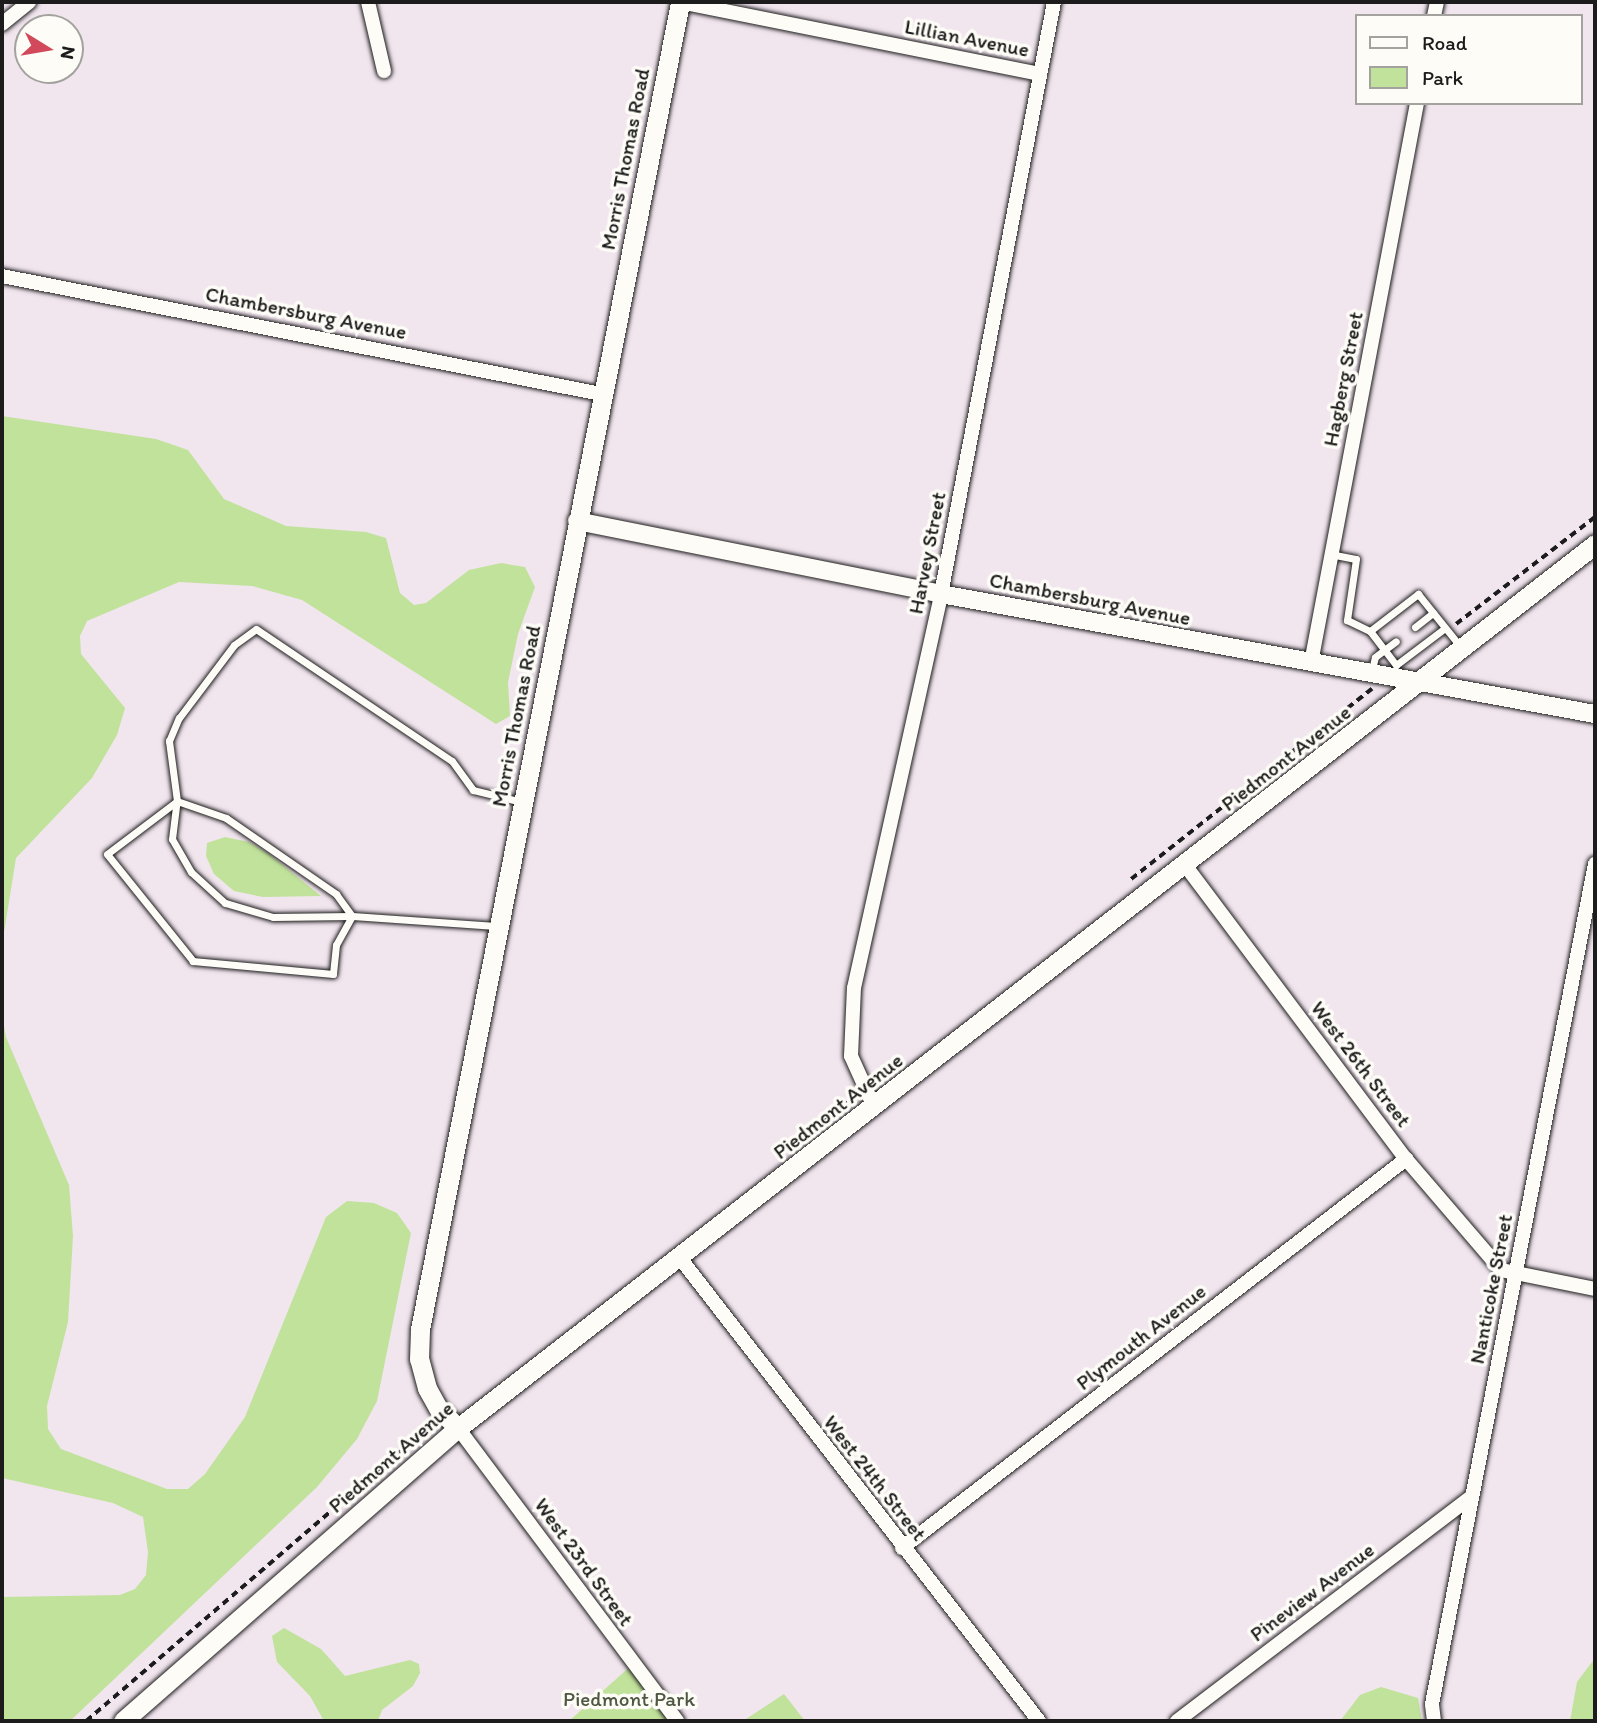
<!DOCTYPE html>
<style>
body{margin:0}
#map{position:relative;width:1597px;height:1723px;overflow:hidden;background:#f1e5ee;font-family:Itim,sans-serif}
div>[style]{position:absolute}
.green>*{inset:0;background:#c1e29b}
.path>*{height:3.5px;margin-top:-1.75px;transform-origin:0;background:repeating-linear-gradient(90deg,#1c1c1c 0 7px,transparent 0 12px)}
.roads{filter:drop-shadow(0 0 2px #1c1c1c) drop-shadow(0 0 2px #1c1c1c)}
.service>*{height:7px;margin:-3.5px;padding:0 3.5px;transform-origin:3.5px;border-radius:3.5px;background:#fdfcf7}
.minor>*{height:14px;margin:-7px;padding:0 7px;transform-origin:7px;border-radius:7px;background:#fdfcf7}
.tertiary>*{height:18px;margin:-9px;padding:0 9px;transform-origin:9px;border-radius:9px;background:#fdfcf7}
.secondary>*{height:19px;margin:-9.5px;padding:0 9.5px;transform-origin:9.5px;border-radius:9.5px;background:#fdfcf7}
span{translate:-50% -50%;white-space:nowrap;text-align:center;line-height:1.15;-webkit-text-stroke:7px #fdfcf7;paint-order:stroke}
.street-label{font-size:21px;color:#1c1c1c}
.park-label{font-size:21px;color:#4e5742}
.frame{position:absolute;inset:0;border:4px solid #1c1c1c;pointer-events:none}
.legend{position:absolute;left:1355px;top:14px;width:228px;height:91px;box-sizing:border-box;background:#fdfcf7;border:2px solid #a3a29f;margin:0;padding:9px 12px;list-style:none;font-size:21px;color:#1c1c1c}
.legend li{display:flex;align-items:center;gap:14px;height:35px}
.legend b{width:35px;border:2px solid #a3a29f}
.north{position:absolute;left:14px;top:14px;width:70px;height:70px;box-sizing:border-box;background:#fdfcf7;border:2px solid #a3a29f;border-radius:50%;rotate:101deg;font-size:19px;font-weight:700;line-height:28px;text-align:center;color:#1c1c1c}
.north::after{content:'';display:block;margin:auto;width:24px;height:32px;background:#d1495b;clip-path:polygon(50% 0,100% 100%,50% 72%,0 100%)}
</style>
<div id="map">
<div class="green">
<div style="clip-path:polygon(2px 416px,156px 439px,188px 450px,224px 499px,286px 526px,366px 532px,386px 538px,400px 593px,414px 605px,426px 603px,469px 570px,501px 563px,525px 567px,535px 587px,518px 634px,508px 682px,510px 716px,496px 724px,302px 600px,252px 586px,179px 582px,87px 621px,80px 636px,81px 654px,125px 708px,117px 735px,92px 778px,16px 858px,2px 945px)"></div>
<div style="clip-path:polygon(225px 837px,249px 842px,269px 854px,321px 896px,263px 897px,234px 891px,214px 874px,206px 856px,207px 843px)"></div>
<div style="clip-path:polygon(2px 1015px,6px 1037px,69px 1185px,73px 1236px,68px 1322px,47px 1406px,48px 1429px,61px 1449px,167px 1489px,188px 1489px,205px 1474px,245px 1417px,326px 1217px,347px 1201px,374px 1203px,397px 1213px,411px 1233px,377px 1401px,357px 1439px,317px 1487px,70px 1721px,2px 1721px,2px 1597px,120px 1595px,135px 1589px,146px 1575px,148px 1552px,143px 1517px,113px 1503px,2px 1478px)"></div>
<div style="clip-path:polygon(284px 1628px,321px 1649px,345px 1676px,410px 1660px,419px 1664px,420px 1673px,413px 1686px,382px 1710px,378px 1721px,324px 1721px,310px 1696px,277px 1662px,272px 1636px)"></div>
<div style="clip-path:polygon(1595px 1658px,1595px 1721px,1570px 1721px,1577px 1682px)"></div>
<div style="clip-path:polygon(633px 1664px,677px 1721px,569px 1721px)"></div>
<div style="clip-path:polygon(1381px 1687px,1418px 1698px,1422px 1721px,1340px 1721px,1360px 1695px)"></div>
<div style="clip-path:polygon(784px 1694px,805px 1721px,743px 1721px)"></div>
</div>
<div class="path">
<div style="left:1456px;top:624px;width:175px;rotate:-37.6deg"></div>
<div style="left:1131px;top:879px;width:307px;rotate:-38.3deg"></div>
<div style="left:822px;top:1120px;width:41px;rotate:-39.1deg"></div>
<div style="left:86px;top:1721px;width:424px;rotate:-40.6deg"></div>
</div>
<div class="roads">
<div class="service">
<div style="left:1330px;top:554px;width:26px;rotate:11deg"></div>
<div style="left:1356px;top:559px;width:62px;rotate:98.4deg"></div>
<div style="left:1347px;top:620px;width:25px;rotate:26deg"></div>
<div style="left:1370px;top:631px;width:43px;rotate:52.6deg"></div>
<div style="left:1396px;top:665px;width:61px;rotate:-37.1deg"></div>
<div style="left:1415px;top:627px;width:23px;rotate:-38deg"></div>
<div style="left:1370px;top:631px;width:61px;rotate:-37.6deg"></div>
<div style="left:1418px;top:594px;width:67px;rotate:51.1deg"></div>
<div style="left:1371px;top:673px;width:16px;rotate:-76deg"></div>
<div style="left:1375px;top:657px;width:26px;rotate:-37deg"></div>
<div style="left:177px;top:801px;width:52px;rotate:19.1deg"></div>
<div style="left:226px;top:818px;width:134px;rotate:34.6deg"></div>
<div style="left:336px;top:894px;width:27px;rotate:54deg"></div>
<div style="left:352px;top:916px;width:33px;rotate:119deg"></div>
<div style="left:336px;top:945px;width:29px;rotate:96deg"></div>
<div style="left:333px;top:974px;width:141px;rotate:-174.7deg"></div>
<div style="left:193px;top:961px;width:137px;rotate:-128.8deg"></div>
<div style="left:107px;top:854px;width:88px;rotate:-37.1deg"></div>
<div style="left:496px;top:926px;width:144px;rotate:-176deg"></div>
<div style="left:352px;top:916px;width:79px;rotate:179.3deg"></div>
<div style="left:273px;top:917px;width:50px;rotate:-163.7deg"></div>
<div style="left:225px;top:903px;width:46px;rotate:-137.6deg"></div>
<div style="left:191px;top:872px;width:38px;rotate:-120deg"></div>
<div style="left:172px;top:839px;width:38px;rotate:-83deg"></div>
<div style="left:177px;top:801px;width:61px;rotate:-97.6deg"></div>
<div style="left:169px;top:741px;width:25px;rotate:-67deg"></div>
<div style="left:179px;top:718px;width:91px;rotate:-53deg"></div>
<div style="left:234px;top:645px;width:27px;rotate:-36deg"></div>
<div style="left:256px;top:629px;width:236px;rotate:34deg"></div>
<div style="left:452px;top:761px;width:36px;rotate:54deg"></div>
<div style="left:473px;top:790px;width:50px;rotate:13.8deg"></div>
</div>
<div class="minor">
<div style="left:368px;top:2px;width:71px;rotate:76.9deg"></div>
<div style="left:680px;top:2px;width:367px;rotate:11.3deg"></div>
<div style="left:1434px;top:16px;width:14px;rotate:-78deg"></div>
<div style="left:2px;top:24px;width:35px;rotate:-39deg"></div>
<div style="left:2px;top:276px;width:611px;rotate:11.14deg"></div>
<div style="left:1311px;top:663px;width:570px;rotate:-79.28deg"></div>
<div style="left:1185px;top:865px;width:368px;rotate:53.1deg"></div>
<div style="left:1406px;top:1159px;width:146px;rotate:49.4deg"></div>
<div style="left:1501px;top:1270px;width:96px;rotate:11.4deg"></div>
<div style="left:874px;top:1107px;width:56px;rotate:-114.3deg"></div>
<div style="left:851px;top:1056px;width:68px;rotate:-87.5deg"></div>
<div style="left:854px;top:988px;width:403px;rotate:-77.5deg"></div>
<div style="left:941px;top:594px;width:603px;rotate:-79.19deg"></div>
<div style="left:680px;top:1258px;width:586px;rotate:52.21deg"></div>
<div style="left:458px;top:1428px;width:366px;rotate:53.2deg"></div>
<div style="left:902px;top:1548px;width:637px;rotate:-37.66deg"></div>
<div style="left:1177px;top:1721px;width:370px;rotate:-37.3deg"></div>
<div style="left:1434px;top:1721px;width:17px;rotate:-97deg"></div>
<div style="left:1432px;top:1704px;width:856px;rotate:-79.02deg"></div>
</div>
<div class="tertiary">
<div style="left:577px;top:521px;width:371px;rotate:11.3deg"></div>
<div style="left:941px;top:594px;width:665px;rotate:10.4deg"></div>
</div>
<div class="secondary">
<div style="left:458px;top:1428px;width:28px;rotate:-135deg"></div>
<div style="left:438px;top:1408px;width:23px;rotate:-119deg"></div>
<div style="left:427px;top:1388px;width:30px;rotate:-105deg"></div>
<div style="left:419px;top:1359px;width:30px;rotate:-88deg"></div>
<div style="left:420px;top:1329px;width:1352px;rotate:-78.91deg"></div>
<div style="left:123px;top:1721px;width:445px;rotate:-41.2deg"></div>
<div style="left:458px;top:1428px;width:1440px;rotate:-37.86deg"></div>
</div>
</div>
<div class="street-label">
<span style="left:967px;top:38px;rotate:11deg">Lillian Avenue</span>
<span style="left:625px;top:159px;rotate:-79deg">Morris Thomas Road</span>
<span style="left:306px;top:313px;rotate:11deg">Chambersburg Avenue</span>
<span style="left:1343px;top:379px;rotate:-79deg">Hagberg Street</span>
<span style="left:927px;top:553px;rotate:-79deg">Harvey Street</span>
<span style="left:1090px;top:599px;rotate:11deg">Chambersburg Avenue</span>
<span style="left:516px;top:716px;rotate:-79deg">Morris Thomas Road</span>
<span style="left:1286px;top:758px;rotate:-38deg">Piedmont Avenue</span>
<span style="left:1361px;top:1064px;rotate:53deg">West 26th Street</span>
<span style="left:838px;top:1106px;rotate:-38deg">Piedmont Avenue</span>
<span style="left:1491px;top:1289px;rotate:-79deg">Nanticoke Street</span>
<span style="left:1141px;top:1337px;rotate:-38deg">Plymouth Avenue</span>
<span style="left:391px;top:1457px;rotate:-41deg">Piedmont Avenue</span>
<span style="left:875px;top:1478px;rotate:52deg">West 24th Street</span>
<span style="left:584px;top:1562px;rotate:54deg">West 23rd Street</span>
<span style="left:1312px;top:1592px;rotate:-37deg">Pineview Avenue</span>
</div>
<div class="park-label">
<span style="left:629px;top:1699px">Piedmont Park</span>
</div>
<div class="frame"></div>
<ul class="legend">
<li><b style="height:9px;background:#fdfcf7"></b>Road</li>
<li><b style="height:19px;background:#c1e29b"></b>Park</li>
</ul>
<div class="north">N</div>
</div>
